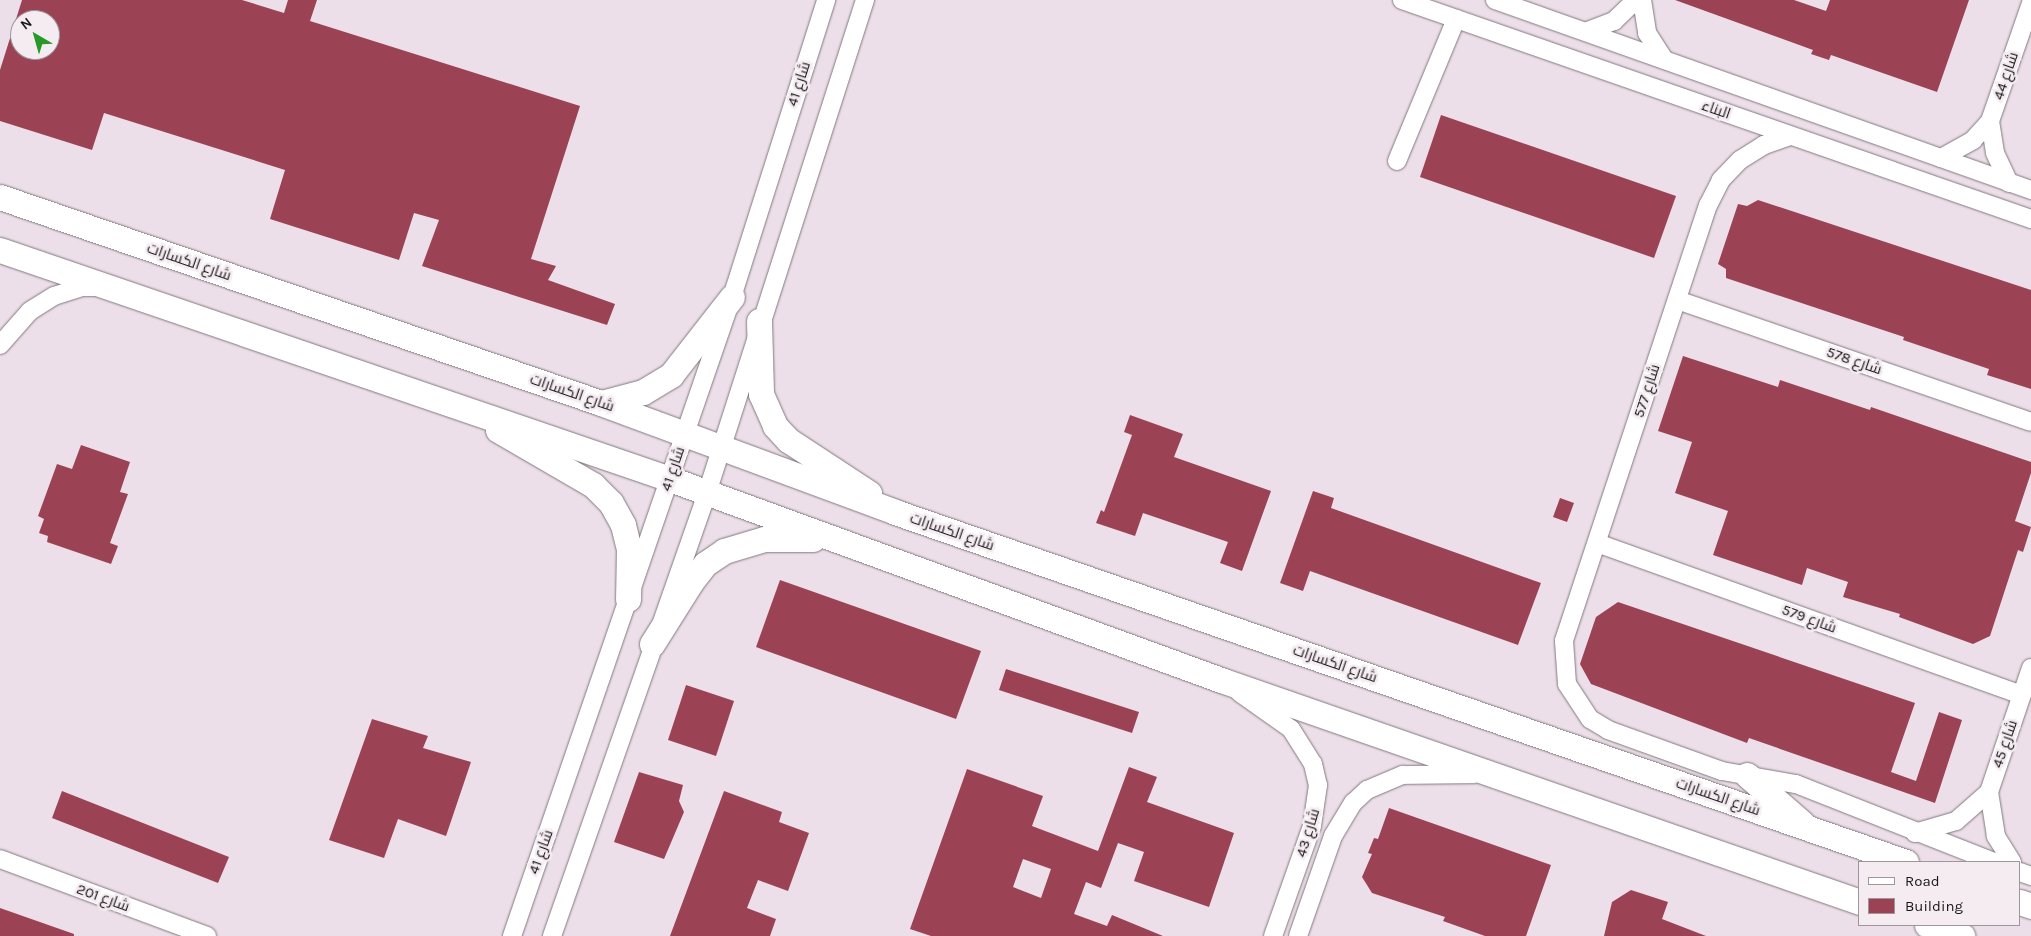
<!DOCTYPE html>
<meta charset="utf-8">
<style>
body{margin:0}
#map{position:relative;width:2031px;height:936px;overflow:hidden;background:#f4ecf1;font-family:Karla,Cairo,sans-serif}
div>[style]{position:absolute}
.built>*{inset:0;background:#eddfe9}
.building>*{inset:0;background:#9b4355}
.roads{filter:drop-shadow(0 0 1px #80797e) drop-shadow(0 0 1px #80797e)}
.street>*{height:18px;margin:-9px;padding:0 9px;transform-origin:9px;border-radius:9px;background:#fff}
.secondary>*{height:25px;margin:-12.5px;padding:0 12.5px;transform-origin:12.5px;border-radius:12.5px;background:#fff}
span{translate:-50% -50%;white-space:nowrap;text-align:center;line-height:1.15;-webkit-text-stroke:5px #f4ecf1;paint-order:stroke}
.street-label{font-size:15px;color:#1a1719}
.legend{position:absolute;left:1858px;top:861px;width:162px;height:65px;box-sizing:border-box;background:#f4ecf1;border:1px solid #9d979b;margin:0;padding:6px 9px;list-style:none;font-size:15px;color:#1a1719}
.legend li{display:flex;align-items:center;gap:10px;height:25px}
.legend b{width:25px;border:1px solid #9d979b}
.north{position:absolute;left:10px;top:10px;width:50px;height:50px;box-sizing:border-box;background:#f4ecf1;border:1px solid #9d979b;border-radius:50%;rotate:322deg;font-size:14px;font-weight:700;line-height:20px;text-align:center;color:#1a1719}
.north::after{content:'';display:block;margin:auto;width:18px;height:22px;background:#269928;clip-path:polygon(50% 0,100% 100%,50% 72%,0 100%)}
</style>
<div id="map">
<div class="built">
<div style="clip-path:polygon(evenodd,0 0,2031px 0,2031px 936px,0 936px,0 0,20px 20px,50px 20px,50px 50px,20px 50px,20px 20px,0 0,1860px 862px,2020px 862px,2020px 925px,1860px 925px,1860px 862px)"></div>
</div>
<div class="building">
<div style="clip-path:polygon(evenodd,22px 0,242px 0,284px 13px,288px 0,317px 0,310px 21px,580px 106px,531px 259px,556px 266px,548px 280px,615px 304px,607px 325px,422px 266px,439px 220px,414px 213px,399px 260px,270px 219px,285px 170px,104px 113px,92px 150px,0 121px,0 70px,22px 0,20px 20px,50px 20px,50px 50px,20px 50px,20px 20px)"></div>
<div style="clip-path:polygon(1675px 0,1794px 0,1826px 11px,1830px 0,1969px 0,1937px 92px,1831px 55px,1829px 60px,1811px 54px,1813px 50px)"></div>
<div style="clip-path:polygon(1441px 115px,1676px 196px,1654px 258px,1420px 177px)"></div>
<div style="clip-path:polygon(1758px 200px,2031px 290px,2031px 389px,1987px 375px,1989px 369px,1903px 340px,1904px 337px,1726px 278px,1726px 269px,1718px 264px,1738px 204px,1747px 206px)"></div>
<div style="clip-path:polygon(1683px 356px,1778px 387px,1780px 380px,1870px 410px,1871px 407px,2031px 462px,2031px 473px,2015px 521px,2031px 527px,2023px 552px,2018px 550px,1990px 636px,1973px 644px,1899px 617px,1900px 614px,1843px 597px,1848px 582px,1807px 568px,1802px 585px,1713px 555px,1728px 511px,1675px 493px,1692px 442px,1658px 431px)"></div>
<div style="clip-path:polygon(1130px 415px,1183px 434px,1174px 457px,1271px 491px,1242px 571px,1220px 563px,1228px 542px,1143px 513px,1135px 536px,1096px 523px,1101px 510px,1104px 512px,1132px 435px,1124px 432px)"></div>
<div style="clip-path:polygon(81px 445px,130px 462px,120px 492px,128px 494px,110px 543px,118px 546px,111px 564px,47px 542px,48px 536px,39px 533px,44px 519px,38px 516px,57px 464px,72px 469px)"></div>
<div style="clip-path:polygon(1313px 491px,1334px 498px,1331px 508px,1541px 583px,1518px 645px,1310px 571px,1303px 591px,1280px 583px)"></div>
<div style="clip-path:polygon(1560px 498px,1574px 503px,1567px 522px,1553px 517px)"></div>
<div style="clip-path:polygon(780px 580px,981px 651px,956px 719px,756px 647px)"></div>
<div style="clip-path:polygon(1618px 602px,1915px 703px,1891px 772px,1916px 781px,1939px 712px,1962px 720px,1935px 803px,1749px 738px,1747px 743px,1591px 684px,1580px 664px,1596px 617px)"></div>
<div style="clip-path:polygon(1006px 669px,1139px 712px,1132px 733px,999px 690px)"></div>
<div style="clip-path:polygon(686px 685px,734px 701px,716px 756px,668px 740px)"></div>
<div style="clip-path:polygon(372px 719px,428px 736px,423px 748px,471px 762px,446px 836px,398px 819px,384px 858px,329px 840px)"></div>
<div style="clip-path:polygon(evenodd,1129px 767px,1157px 777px,1147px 802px,1234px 833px,1209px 907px,1134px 881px,1144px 852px,1118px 843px,1101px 888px,1086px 882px,1074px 914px,1107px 926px,1112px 915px,1163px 936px,931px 936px,910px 929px,967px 769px,1043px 796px,1032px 826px,1098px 851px,1129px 767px,1023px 859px,1051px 869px,1041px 898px,1013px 887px,1023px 859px)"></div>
<div style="clip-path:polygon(639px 772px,683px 785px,679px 801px,684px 812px,664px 859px,614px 842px)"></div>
<div style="clip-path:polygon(62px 791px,229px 857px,218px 883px,52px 818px)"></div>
<div style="clip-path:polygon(724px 791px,782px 812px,779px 822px,809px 833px,788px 891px,758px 880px,747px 908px,776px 919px,770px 936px,670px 936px)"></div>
<div style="clip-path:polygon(1389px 808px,1551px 865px,1526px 936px,1485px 936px,1443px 921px,1445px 917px,1372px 893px,1362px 877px,1372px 854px,1368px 853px,1374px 838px,1378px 839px)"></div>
<div style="clip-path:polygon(1631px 890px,1668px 902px,1662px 919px,1706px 936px,1604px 936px,1612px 902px)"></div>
<div style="clip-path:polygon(0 908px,74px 934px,74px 936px,0 936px)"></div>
</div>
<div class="roads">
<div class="street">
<div style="left:1402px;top:0;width:666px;rotate:19.2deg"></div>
<div style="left:1495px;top:0;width:569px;rotate:19.52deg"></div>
<div style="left:1642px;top:0;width:33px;rotate:81deg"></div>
<div style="left:1647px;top:33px;width:30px;rotate:57deg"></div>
<div style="left:1588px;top:31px;width:28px;rotate:-21deg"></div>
<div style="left:1614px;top:21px;width:30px;rotate:-44deg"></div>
<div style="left:1990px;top:121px;width:32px;rotate:81deg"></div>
<div style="left:1995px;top:153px;width:33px;rotate:65deg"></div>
<div style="left:1790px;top:136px;width:28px;rotate:161deg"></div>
<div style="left:1764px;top:145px;width:28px;rotate:148deg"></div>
<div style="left:1740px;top:160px;width:28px;rotate:134deg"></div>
<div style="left:1721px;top:180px;width:28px;rotate:117deg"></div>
<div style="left:1708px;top:205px;width:459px;rotate:108.3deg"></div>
<div style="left:1564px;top:641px;width:43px;rotate:86deg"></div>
<div style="left:1567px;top:684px;width:42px;rotate:56.7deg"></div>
<div style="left:1590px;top:719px;width:21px;rotate:31deg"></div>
<div style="left:1608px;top:730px;width:121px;rotate:19.8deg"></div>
<div style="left:1722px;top:771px;width:75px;rotate:10deg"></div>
<div style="left:1796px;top:784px;width:213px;rotate:21.5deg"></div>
<div style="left:1941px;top:158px;width:37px;rotate:-29deg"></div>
<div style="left:1973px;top:140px;width:25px;rotate:-48deg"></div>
<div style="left:1990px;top:121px;width:125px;rotate:-70.8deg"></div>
<div style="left:1397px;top:161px;width:154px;rotate:-67.4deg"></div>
<div style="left:1677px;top:300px;width:374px;rotate:19deg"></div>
<div style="left:0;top:345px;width:45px;rotate:-48.6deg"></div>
<div style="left:30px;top:311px;width:28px;rotate:-32deg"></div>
<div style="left:54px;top:296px;width:28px;rotate:-18deg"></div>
<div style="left:81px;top:287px;width:17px"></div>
<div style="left:1597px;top:543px;width:451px;rotate:19.7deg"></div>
<div style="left:1240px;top:693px;width:62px;rotate:35.2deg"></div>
<div style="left:1291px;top:729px;width:41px;rotate:57.8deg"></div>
<div style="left:1313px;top:764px;width:22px;rotate:77deg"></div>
<div style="left:1318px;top:785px;width:41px;rotate:98.3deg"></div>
<div style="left:1312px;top:826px;width:117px;rotate:109.5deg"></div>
<div style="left:1915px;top:833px;width:43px;rotate:-16.3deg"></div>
<div style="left:1956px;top:821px;width:44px;rotate:-41.3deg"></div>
<div style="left:0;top:859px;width:221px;rotate:20.4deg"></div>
<div style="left:2012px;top:862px;width:31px;rotate:-122deg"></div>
<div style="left:1996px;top:836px;width:45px;rotate:-99deg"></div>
<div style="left:1989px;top:792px;width:131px;rotate:-71.3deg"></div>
<div style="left:2020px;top:872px;width:12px;rotate:20deg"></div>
<div style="left:512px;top:936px;width:676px;rotate:-71deg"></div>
<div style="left:732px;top:297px;width:312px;rotate:-72.4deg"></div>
<div style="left:552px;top:936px;width:469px;rotate:-70.7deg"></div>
<div style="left:707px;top:493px;width:518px;rotate:-72.23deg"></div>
<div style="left:1298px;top:936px;width:106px;rotate:-70.7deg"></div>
<div style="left:1333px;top:836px;width:39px;rotate:-59deg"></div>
<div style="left:1353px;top:803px;width:19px;rotate:-43deg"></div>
<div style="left:1367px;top:790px;width:39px;rotate:-23deg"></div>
<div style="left:1403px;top:775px;width:71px;rotate:-0.8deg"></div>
</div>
<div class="secondary">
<div style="left:0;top:197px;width:635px;rotate:18.92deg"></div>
<div style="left:601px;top:403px;width:314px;rotate:20.3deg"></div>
<div style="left:895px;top:512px;width:1070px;rotate:19.1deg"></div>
<div style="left:0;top:250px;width:708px;rotate:18.87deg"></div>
<div style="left:670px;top:479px;width:587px;rotate:20.04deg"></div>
<div style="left:1221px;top:680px;width:676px;rotate:19.16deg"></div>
<div style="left:759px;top:321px;width:73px;rotate:88.4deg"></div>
<div style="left:761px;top:394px;width:35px;rotate:66deg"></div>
<div style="left:775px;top:426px;width:19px;rotate:47deg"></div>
<div style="left:788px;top:440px;width:97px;rotate:33.2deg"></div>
<div style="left:601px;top:403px;width:43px;rotate:-14.7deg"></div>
<div style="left:643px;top:392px;width:33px;rotate:-31deg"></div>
<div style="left:671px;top:375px;width:99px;rotate:-52deg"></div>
<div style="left:498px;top:430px;width:110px;rotate:30.1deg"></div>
<div style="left:593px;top:485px;width:25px;rotate:45deg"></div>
<div style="left:611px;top:503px;width:25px;rotate:61deg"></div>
<div style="left:623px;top:525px;width:25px;rotate:76deg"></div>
<div style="left:629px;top:549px;width:50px;rotate:91.1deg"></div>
<div style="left:652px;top:644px;width:73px;rotate:-57.8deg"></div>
<div style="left:691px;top:582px;width:23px;rotate:-52deg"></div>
<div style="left:705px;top:564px;width:23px;rotate:-34deg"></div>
<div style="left:724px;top:551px;width:42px;rotate:-16.7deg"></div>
<div style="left:764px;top:539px;width:49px"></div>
<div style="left:1747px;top:775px;width:73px;rotate:41.1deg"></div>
<div style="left:2020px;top:902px;width:12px;rotate:20deg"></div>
<div style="left:1927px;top:925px;width:37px;rotate:17deg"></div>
</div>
</div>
<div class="street-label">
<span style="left:2006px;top:76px;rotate:-71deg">شارع 44</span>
<span style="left:799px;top:84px;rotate:-72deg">شارع 41</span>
<span style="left:1716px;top:110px;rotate:19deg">البناء</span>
<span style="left:189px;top:262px;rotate:19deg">شارع الكسارات</span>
<span style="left:1854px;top:361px;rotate:19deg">شارع 578</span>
<span style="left:1647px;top:391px;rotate:-72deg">شارع 577</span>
<span style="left:572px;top:393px;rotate:19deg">شارع الكسارات</span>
<span style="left:673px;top:469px;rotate:-71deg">شارع 41</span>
<span style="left:952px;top:532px;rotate:19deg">شارع الكسارات</span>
<span style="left:1809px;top:619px;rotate:20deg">شارع 579</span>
<span style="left:1335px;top:664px;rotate:19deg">شارع الكسارات</span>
<span style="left:2005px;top:744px;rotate:-71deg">شارع 45</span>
<span style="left:1718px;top:797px;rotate:19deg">شارع الكسارات</span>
<span style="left:1308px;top:833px;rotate:-73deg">شارع 43</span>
<span style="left:541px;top:852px;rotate:-70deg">شارع 41</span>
<span style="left:103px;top:898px;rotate:20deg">شارع 201</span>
</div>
<ul class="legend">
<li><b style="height:6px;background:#fff"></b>Road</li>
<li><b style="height:14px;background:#9b4355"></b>Building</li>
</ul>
<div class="north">N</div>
</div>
